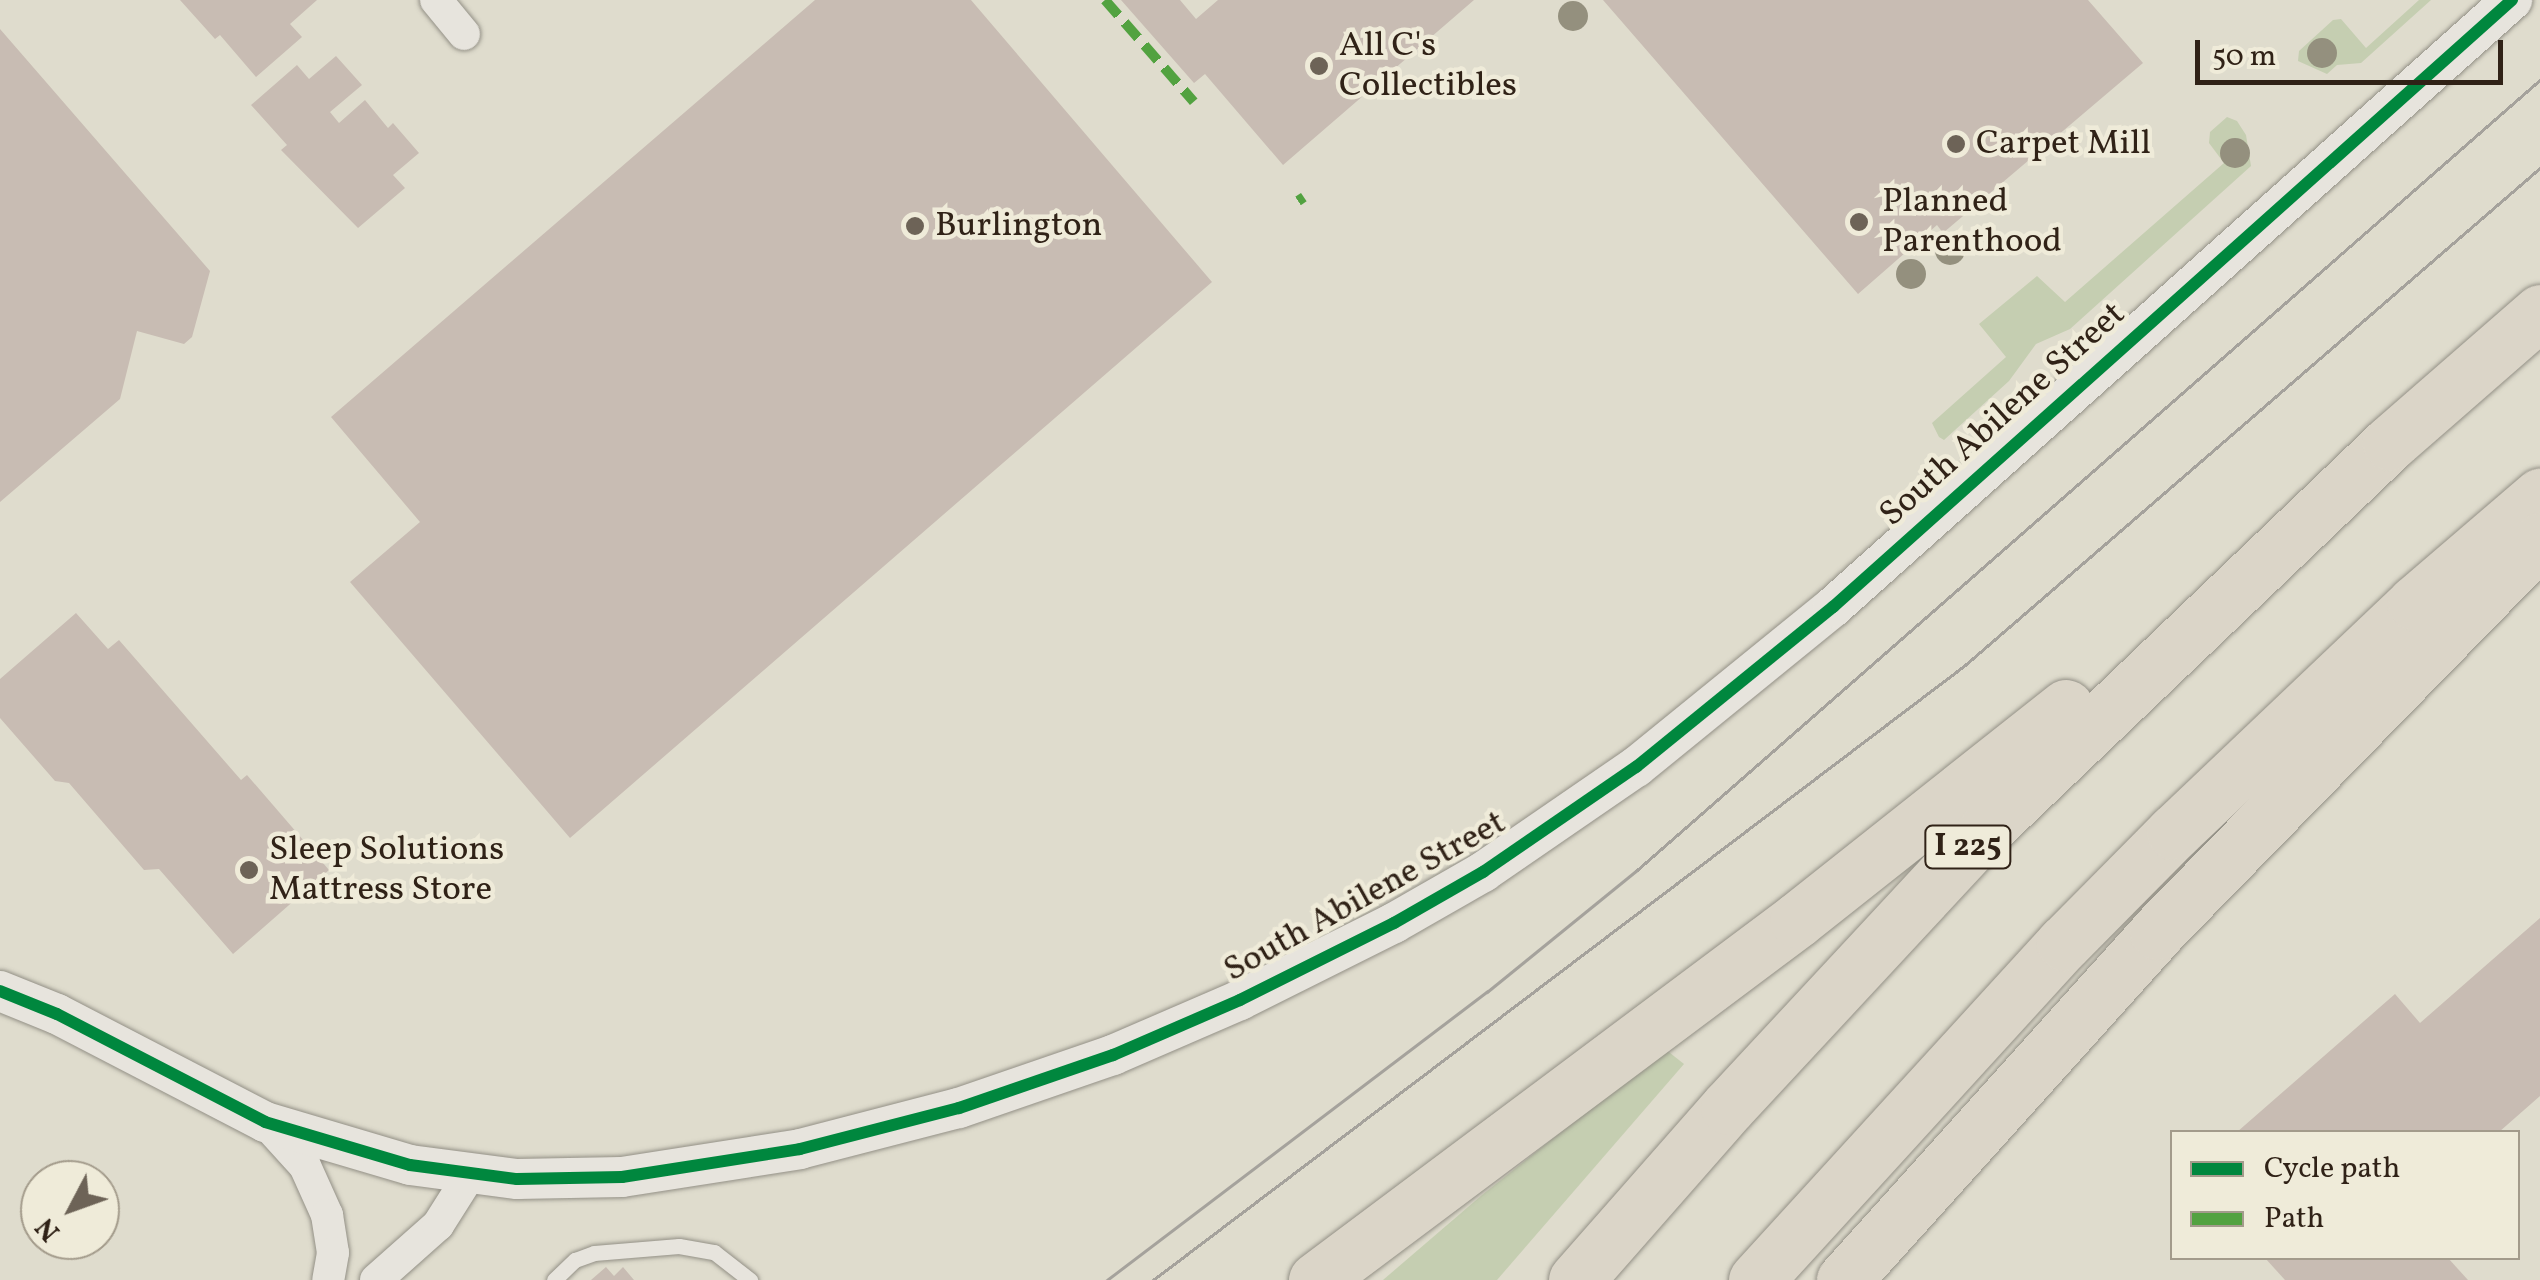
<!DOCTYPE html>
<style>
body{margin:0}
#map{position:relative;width:2540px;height:1280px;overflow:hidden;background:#dfdccd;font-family:Vollkorn,serif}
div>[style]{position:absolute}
.green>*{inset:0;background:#c5ceb1}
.building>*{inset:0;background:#c8bcb3}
.roads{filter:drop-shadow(0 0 2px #939086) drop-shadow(0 0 2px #939086)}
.service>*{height:15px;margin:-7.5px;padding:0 7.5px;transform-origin:7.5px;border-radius:7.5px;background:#e7e4dd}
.minor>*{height:32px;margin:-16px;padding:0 16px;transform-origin:16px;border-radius:16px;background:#e7e4dd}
.tertiary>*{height:40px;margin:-20px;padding:0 20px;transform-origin:20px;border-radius:20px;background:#e7e4dd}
.motorway>*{height:55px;margin:-27.5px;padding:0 27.5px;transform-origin:27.5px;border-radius:27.5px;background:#dbd5c8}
.tram>*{height:2.5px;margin:-1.25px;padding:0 1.25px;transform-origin:1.25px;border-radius:1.25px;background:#a5a29c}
.quiet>*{height:10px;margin-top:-5px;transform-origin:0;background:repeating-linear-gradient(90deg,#52a240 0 20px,transparent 0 30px)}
.cycleway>*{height:12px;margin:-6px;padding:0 6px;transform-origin:6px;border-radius:6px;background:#00873e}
.trees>*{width:30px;height:30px;margin:-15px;border-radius:50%;background:#94907e}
.dots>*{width:28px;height:28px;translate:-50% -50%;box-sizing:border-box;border:5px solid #efebd9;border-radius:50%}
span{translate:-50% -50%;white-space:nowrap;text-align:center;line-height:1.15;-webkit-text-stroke:9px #efebd9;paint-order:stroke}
.shield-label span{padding:2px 8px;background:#efebd9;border:2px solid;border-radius:8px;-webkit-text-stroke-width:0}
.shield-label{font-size:32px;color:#302217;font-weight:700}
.poi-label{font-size:35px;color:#302217}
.left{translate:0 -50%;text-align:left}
.street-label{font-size:35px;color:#302217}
.legend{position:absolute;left:2170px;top:1130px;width:350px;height:130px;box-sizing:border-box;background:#efebd9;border:2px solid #a39b8b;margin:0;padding:12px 18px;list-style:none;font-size:30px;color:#302217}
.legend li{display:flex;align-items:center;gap:20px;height:50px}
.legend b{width:50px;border:2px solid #a39b8b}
.north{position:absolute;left:20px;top:1160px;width:100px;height:100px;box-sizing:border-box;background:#efebd9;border:2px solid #a39b8b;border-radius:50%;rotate:229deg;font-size:28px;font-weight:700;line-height:40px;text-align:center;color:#302217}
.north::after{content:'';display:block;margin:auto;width:35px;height:45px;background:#6d6357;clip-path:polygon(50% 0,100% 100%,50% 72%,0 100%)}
.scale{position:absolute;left:2195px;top:40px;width:308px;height:45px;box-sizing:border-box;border:5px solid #302217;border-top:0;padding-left:12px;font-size:30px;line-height:35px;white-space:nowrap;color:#302217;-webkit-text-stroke:8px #efebd9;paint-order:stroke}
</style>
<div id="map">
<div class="green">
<div style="clip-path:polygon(2419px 0,2431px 0,2361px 63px,2337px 65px,2327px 74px,2298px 61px,2299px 51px,2333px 20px,2341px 19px,2366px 48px)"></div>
<div style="clip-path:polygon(2227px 117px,2237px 121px,2246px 135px,2251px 166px,2070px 329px,2036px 344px,2009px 381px,1944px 440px,1939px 437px,1932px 423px,2006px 357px,1979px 324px,2037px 276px,2065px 302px,2224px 163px,2209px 143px,2210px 132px)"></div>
<div style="clip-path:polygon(1665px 1049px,1684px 1064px,1497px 1280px,1383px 1280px,1482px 1195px)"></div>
</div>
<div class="building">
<div style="clip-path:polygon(180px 0,317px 0,290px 24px,302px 37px,256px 77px,220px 35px,215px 39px)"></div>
<div style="clip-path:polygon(815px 0,971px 0,1212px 282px,570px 838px,350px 582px,420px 522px,331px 417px)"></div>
<div style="clip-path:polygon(1121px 0,1180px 0,1196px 19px,1218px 0,1474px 0,1283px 165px,1205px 74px,1194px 83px)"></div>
<div style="clip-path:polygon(1603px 0,2088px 0,2143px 63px,1943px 233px,1937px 225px,1858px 294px)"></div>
<div style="clip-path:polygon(0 29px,210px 271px,192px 337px,184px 344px,137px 331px,120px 399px,0 502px)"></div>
<div style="clip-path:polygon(336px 56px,362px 85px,330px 112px,339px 123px,365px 100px,388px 128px,393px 123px,419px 153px,393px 175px,405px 188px,358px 228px,281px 150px,287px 145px,251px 105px,297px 65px,309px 79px)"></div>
<div style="clip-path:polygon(76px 613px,108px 649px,119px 640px,241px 780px,247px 775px,329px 870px,233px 954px,159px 869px,144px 870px,69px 783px,55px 781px,0 718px,0 679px)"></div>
<div style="clip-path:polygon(2540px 918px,2540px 1096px,2499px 1132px,2237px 1132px,2395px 994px,2420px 1023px)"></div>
<div style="clip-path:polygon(2265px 1258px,2448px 1258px,2468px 1280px,2285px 1280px)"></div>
<div style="clip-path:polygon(606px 1267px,614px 1276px,623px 1267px,634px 1280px,591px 1280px)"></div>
</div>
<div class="roads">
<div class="service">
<div style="left:554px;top:1280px;width:29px;rotate:-44deg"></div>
<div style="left:575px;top:1260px;width:20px;rotate:-20deg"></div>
<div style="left:594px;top:1253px;width:85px;rotate:-4.7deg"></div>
<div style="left:679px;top:1246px;width:36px;rotate:10deg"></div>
<div style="left:714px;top:1252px;width:46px;rotate:37.9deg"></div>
</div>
<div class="minor">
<div style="left:436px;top:0;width:44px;rotate:50.5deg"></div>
<div style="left:265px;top:1122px;width:59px;rotate:47.7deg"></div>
<div style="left:305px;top:1166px;width:54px;rotate:65.8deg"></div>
<div style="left:327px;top:1215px;width:38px;rotate:81deg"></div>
<div style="left:333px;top:1253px;width:27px;rotate:100deg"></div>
<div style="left:376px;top:1280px;width:83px;rotate:-41.6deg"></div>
<div style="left:438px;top:1225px;width:58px;rotate:-57.7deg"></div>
</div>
<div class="tertiary">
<div style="left:0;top:991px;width:61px;rotate:22deg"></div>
<div style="left:57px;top:1014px;width:234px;rotate:27.4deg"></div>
<div style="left:265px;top:1122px;width:151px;rotate:16.5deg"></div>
<div style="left:410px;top:1165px;width:108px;rotate:7.5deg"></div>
<div style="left:517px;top:1179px;width:105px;rotate:-1.1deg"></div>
<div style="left:622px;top:1177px;width:180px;rotate:-8.9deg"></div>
<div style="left:800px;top:1149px;width:164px;rotate:-14.5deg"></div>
<div style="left:959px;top:1108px;width:163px;rotate:-19deg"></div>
<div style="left:1113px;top:1055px;width:138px;rotate:-23.4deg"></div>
<div style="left:1240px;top:1000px;width:172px;rotate:-26.6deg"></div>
<div style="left:1394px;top:923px;width:103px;rotate:-29.8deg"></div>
<div style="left:1483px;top:872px;width:186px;rotate:-34.5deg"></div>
<div style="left:1636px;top:767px;width:254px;rotate:-39.1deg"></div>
<div style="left:1833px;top:607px;width:911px;rotate:-41.8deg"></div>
</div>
<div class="motorway">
<div style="left:1316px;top:1280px;width:601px;rotate:-36.81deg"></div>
<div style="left:1797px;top:920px;width:343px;rotate:-38.4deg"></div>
<div style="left:1576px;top:1280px;width:230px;rotate:-48.7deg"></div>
<div style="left:1728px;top:1107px;width:378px;rotate:-47.1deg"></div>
<div style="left:1985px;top:830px;width:560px;rotate:-43.7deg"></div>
<div style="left:2390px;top:443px;width:199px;rotate:-41.1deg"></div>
<div style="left:1756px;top:1280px;width:457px;rotate:-47.6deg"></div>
<div style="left:2064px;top:943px;width:156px;rotate:-45.3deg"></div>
<div style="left:2174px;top:832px;width:332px;rotate:-43.5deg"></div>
<div style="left:2415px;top:603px;width:165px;rotate:-40.6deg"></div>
<div style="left:1844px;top:1280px;width:468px;rotate:-48deg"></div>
<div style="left:2157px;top:932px;width:548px;rotate:-45.67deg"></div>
</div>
</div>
<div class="tram">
<div style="left:1107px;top:1280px;width:477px;rotate:-37.2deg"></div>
<div style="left:1487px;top:992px;width:192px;rotate:-39.1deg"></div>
<div style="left:1636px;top:871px;width:1201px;rotate:-41.19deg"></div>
<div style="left:1153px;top:1280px;width:1017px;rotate:-37.13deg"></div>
<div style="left:1964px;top:666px;width:761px;rotate:-40.85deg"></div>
</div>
<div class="quiet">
<div style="left:1105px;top:0;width:135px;rotate:48.9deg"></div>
<div style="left:1298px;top:201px;width:7px;rotate:-34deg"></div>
</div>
<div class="cycleway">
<div style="left:0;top:991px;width:61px;rotate:22deg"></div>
<div style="left:57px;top:1014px;width:234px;rotate:27.4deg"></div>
<div style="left:265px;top:1122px;width:151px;rotate:16.5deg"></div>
<div style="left:410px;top:1165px;width:108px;rotate:7.5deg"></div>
<div style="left:517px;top:1179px;width:105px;rotate:-1.1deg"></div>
<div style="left:622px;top:1177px;width:180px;rotate:-8.9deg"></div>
<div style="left:800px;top:1149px;width:164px;rotate:-14.5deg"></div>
<div style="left:959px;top:1108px;width:163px;rotate:-19deg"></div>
<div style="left:1113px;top:1055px;width:138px;rotate:-23.4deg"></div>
<div style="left:1240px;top:1000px;width:172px;rotate:-26.6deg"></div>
<div style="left:1394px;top:923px;width:103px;rotate:-29.8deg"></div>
<div style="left:1483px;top:872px;width:186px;rotate:-34.5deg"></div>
<div style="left:1636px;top:767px;width:254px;rotate:-39.1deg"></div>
<div style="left:1833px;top:607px;width:911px;rotate:-41.8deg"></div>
</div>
<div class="trees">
<div style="left:1573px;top:16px"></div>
<div style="left:2322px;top:53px"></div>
<div style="left:2235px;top:153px"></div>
<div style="left:1950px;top:250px"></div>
<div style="left:1911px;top:274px"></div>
</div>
<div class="dots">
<div style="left:1319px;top:66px;background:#6d6357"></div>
<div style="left:1956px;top:144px;background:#6d6357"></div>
<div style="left:1859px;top:222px;background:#6d6357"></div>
<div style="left:915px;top:226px;background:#6d6357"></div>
<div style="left:249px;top:870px;background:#6d6357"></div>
</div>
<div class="shield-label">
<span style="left:1968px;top:847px">I 225</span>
</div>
<div class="poi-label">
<span class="left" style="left:1339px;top:66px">All C's<br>Collectibles</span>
<span class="left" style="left:1976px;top:144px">Carpet Mill</span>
<span class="left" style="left:1882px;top:222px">Planned<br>Parenthood</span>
<span class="left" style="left:935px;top:226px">Burlington</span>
<span class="left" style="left:269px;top:870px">Sleep Solutions<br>Mattress Store</span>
</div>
<div class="street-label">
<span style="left:2003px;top:415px;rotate:-42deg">South Abilene Street</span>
<span style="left:1365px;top:897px;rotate:-29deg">South Abilene Street</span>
</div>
<ul class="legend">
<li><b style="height:12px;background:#00873e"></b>Cycle path</li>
<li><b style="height:12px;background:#52a240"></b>Path</li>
</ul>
<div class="north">N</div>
<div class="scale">50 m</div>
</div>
